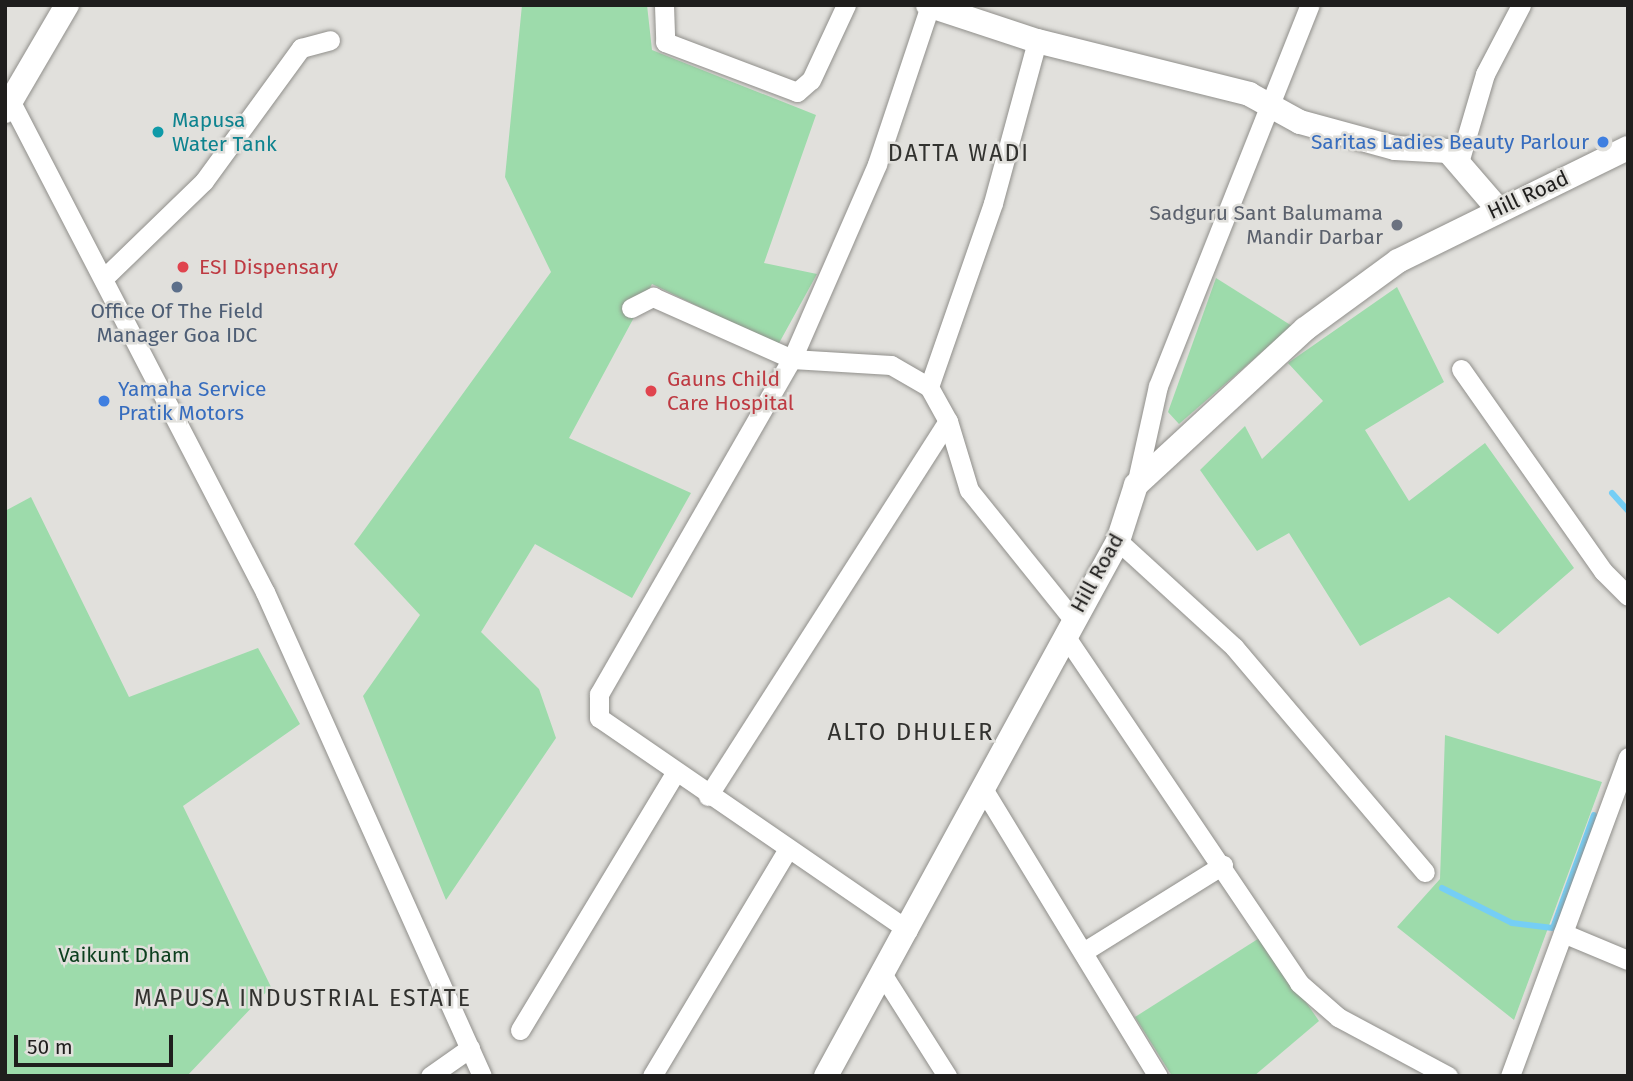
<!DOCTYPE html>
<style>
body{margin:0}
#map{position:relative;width:1633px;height:1081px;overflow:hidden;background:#e1e0dc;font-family:"Fira Sans",sans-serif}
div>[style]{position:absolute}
.green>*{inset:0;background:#9ddbab}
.stream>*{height:6px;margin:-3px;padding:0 3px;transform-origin:3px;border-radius:3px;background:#75cef5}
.roads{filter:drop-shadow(0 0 2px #908f8b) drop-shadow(0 0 2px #908f8b)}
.minor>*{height:19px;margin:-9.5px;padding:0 9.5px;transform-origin:9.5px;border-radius:9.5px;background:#fff}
.tertiary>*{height:24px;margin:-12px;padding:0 12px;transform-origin:12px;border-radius:12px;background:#fff}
.dots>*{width:19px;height:19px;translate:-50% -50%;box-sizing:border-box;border:4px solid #e1e0dc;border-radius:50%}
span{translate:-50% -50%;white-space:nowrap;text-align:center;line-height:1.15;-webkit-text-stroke:5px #e1e0dc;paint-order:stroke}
.culture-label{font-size:21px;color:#0d838f}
.left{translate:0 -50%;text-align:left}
.shop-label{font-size:21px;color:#366cbe}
.right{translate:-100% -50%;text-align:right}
.street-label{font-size:21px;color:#1f1e1d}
.worship-label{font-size:21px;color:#5b616d}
.health-label{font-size:21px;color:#be3a42}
.service-label{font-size:21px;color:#4e5e75}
.park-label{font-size:21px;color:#0d401f}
.neighbourhood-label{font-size:23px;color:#32322f;letter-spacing:2px}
.quarter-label{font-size:24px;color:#32322f;letter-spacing:2px}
.frame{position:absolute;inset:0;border:7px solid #1f1e1d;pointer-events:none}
.scale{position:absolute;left:14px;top:1035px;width:159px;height:32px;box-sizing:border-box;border:4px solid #1f1e1d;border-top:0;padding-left:9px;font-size:21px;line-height:24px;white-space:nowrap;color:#1f1e1d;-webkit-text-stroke:5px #e1e0dc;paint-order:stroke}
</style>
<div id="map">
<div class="green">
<div style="clip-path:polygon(522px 5px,647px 5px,652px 50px,816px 115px,764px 263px,817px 274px,778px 345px,652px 284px,569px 438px,691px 493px,632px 598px,535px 544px,481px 632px,539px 689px,556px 738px,446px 900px,363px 696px,420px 615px,354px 544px,551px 272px,505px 177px)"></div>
<div style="clip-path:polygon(1216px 278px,1292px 326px,1179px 424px,1168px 412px)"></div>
<div style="clip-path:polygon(1397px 287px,1444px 382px,1365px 430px,1409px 501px,1485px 443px,1574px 568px,1498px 634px,1449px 597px,1360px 646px,1289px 533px,1257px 551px,1200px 470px,1245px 426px,1262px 459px,1323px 401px,1288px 363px)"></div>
<div style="clip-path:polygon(31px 497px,129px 697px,258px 648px,300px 724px,183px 806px,271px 987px,187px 1076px,5px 1076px,5px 511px)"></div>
<div style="clip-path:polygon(1445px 735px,1602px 782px,1514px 1020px,1397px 927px,1440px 879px)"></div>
<div style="clip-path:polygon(1261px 937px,1319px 1021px,1254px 1076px,1172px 1076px,1135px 1017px)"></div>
</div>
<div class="stream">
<div style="left:1612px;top:493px;width:24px;rotate:48deg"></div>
<div style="left:1442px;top:888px;width:78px;rotate:26.6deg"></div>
<div style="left:1512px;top:923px;width:41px;rotate:7deg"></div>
<div style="left:1553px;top:928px;width:120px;rotate:-70.1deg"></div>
</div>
<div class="roads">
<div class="minor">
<div style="left:664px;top:5px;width:37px;rotate:88deg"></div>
<div style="left:665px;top:42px;width:141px;rotate:20.7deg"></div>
<div style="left:797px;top:92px;width:18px;rotate:-41deg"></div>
<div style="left:811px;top:80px;width:83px;rotate:-65deg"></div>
<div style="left:11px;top:102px;width:552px;rotate:62.6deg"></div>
<div style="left:265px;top:592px;width:530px;rotate:65.85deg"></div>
<div style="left:1460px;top:159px;width:89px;rotate:-73.6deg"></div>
<div style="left:1485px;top:74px;width:78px;rotate:-62.4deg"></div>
<div style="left:105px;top:277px;width:138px;rotate:-44.1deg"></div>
<div style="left:204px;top:181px;width:165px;rotate:-53.9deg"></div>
<div style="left:301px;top:48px;width:30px;rotate:-15deg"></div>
<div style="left:631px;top:308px;width:25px;rotate:-27deg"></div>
<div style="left:653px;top:297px;width:152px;rotate:24deg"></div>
<div style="left:792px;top:359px;width:99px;rotate:3.5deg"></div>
<div style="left:891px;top:365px;width:44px;rotate:30.1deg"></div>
<div style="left:929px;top:387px;width:39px;rotate:61deg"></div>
<div style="left:948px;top:421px;width:72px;rotate:73.1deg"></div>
<div style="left:969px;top:490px;width:164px;rotate:51.2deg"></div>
<div style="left:1461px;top:369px;width:247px;rotate:54.9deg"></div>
<div style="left:1603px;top:571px;width:35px;rotate:45deg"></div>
<div style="left:929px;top:387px;width:195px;rotate:-70.8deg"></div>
<div style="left:993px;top:203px;width:168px;rotate:-74.8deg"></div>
<div style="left:1136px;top:485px;width:101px;rotate:-77.5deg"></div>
<div style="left:1158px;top:386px;width:410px;rotate:-68.3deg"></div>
<div style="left:1118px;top:541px;width:157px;rotate:42.4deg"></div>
<div style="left:1234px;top:647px;width:295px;rotate:49.7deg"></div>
<div style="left:1066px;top:637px;width:417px;rotate:56deg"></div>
<div style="left:1299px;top:983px;width:52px;rotate:41.1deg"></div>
<div style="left:1338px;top:1017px;width:125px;rotate:28.2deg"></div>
<div style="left:985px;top:792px;width:333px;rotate:58.7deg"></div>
<div style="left:708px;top:796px;width:445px;rotate:-57.4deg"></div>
<div style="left:908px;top:930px;width:375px;rotate:-145.5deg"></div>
<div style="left:599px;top:718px;width:24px;rotate:-90deg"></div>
<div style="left:599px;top:694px;width:387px;rotate:-60.1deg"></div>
<div style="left:792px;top:359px;width:213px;rotate:-66.4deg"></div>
<div style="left:877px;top:164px;width:167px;rotate:-71.5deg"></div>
<div style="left:1563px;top:933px;width:70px;rotate:22.6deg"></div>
<div style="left:1083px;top:952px;width:165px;rotate:-31.9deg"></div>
<div style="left:883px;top:975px;width:120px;rotate:57.6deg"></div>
<div style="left:520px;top:1030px;width:300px;rotate:-58.9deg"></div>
<div style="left:430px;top:1076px;width:49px;rotate:-35deg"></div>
<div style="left:652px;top:1076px;width:265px;rotate:-59.1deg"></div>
<div style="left:1510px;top:1076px;width:340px;rotate:-69.7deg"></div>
</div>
<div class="tertiary">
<div style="left:928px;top:5px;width:115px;rotate:18.3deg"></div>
<div style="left:1037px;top:41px;width:219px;rotate:14deg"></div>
<div style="left:1249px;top:94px;width:58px;rotate:28.8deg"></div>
<div style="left:1300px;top:122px;width:98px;rotate:15.3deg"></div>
<div style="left:1395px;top:148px;width:53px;rotate:3.2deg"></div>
<div style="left:1448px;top:151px;width:77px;rotate:49.2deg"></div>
<div style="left:5px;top:111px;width:123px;rotate:-59.7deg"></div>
<div style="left:826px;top:1076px;width:609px;rotate:-61.37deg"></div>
<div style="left:1118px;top:541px;width:59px;rotate:-72.2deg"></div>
<div style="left:1136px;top:485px;width:230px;rotate:-42.7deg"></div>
<div style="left:1305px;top:329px;width:115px;rotate:-36.2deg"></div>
<div style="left:1398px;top:261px;width:256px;rotate:-26.2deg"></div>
</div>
</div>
<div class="dots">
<div style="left:158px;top:132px;background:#0f9aa8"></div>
<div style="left:1603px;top:142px;background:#3f7fe0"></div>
<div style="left:1397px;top:225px;background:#6b7280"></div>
<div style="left:183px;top:267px;background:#e0444e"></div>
<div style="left:177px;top:287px;background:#5c6f8a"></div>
<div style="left:651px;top:391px;background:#e0444e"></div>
<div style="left:104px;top:401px;background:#3f7fe0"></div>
</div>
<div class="culture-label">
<span class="left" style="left:172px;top:132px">Mapusa<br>Water Tank</span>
</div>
<div class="shop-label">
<span class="right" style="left:1589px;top:142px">Saritas Ladies Beauty Parlour</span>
<span class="left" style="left:118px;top:401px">Yamaha Service<br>Pratik Motors</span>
</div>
<div class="street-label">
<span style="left:1528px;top:195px;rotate:-25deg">Hill Road</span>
<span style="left:1097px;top:573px;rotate:-61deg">Hill Road</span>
</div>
<div class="worship-label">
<span class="right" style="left:1383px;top:225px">Sadguru Sant Balumama<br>Mandir Darbar</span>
</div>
<div class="health-label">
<span class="left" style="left:199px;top:267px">ESI Dispensary</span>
<span class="left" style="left:667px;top:391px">Gauns Child<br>Care Hospital</span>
</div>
<div class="service-label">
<span style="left:177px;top:323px">Office Of The Field<br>Manager Goa IDC</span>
</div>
<div class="park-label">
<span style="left:124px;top:955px">Vaikunt Dham</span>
</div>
<div class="neighbourhood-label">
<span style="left:959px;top:153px">DATTA WADI</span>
<span style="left:303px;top:998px">MAPUSA INDUSTRIAL ESTATE</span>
</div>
<div class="quarter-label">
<span style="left:911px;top:733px">ALTO DHULER</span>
</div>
<div class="frame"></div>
<div class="scale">50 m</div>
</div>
